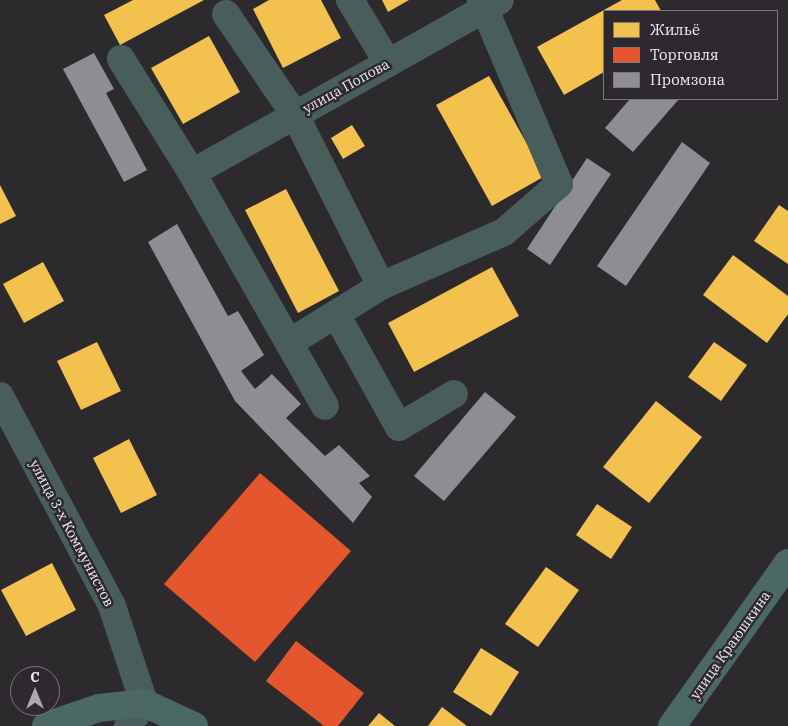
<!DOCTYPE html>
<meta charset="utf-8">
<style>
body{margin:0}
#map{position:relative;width:788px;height:726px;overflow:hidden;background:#2c2a2d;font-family:"IBM Plex Serif",serif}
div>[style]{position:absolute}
.homes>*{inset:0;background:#f2c14e}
.shops>*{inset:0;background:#e4572e}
.industry>*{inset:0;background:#8d8d92}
.minor>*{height:28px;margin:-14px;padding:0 14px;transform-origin:14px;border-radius:14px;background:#495e5b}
.major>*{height:28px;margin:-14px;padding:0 14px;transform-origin:14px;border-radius:14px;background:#4c6864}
span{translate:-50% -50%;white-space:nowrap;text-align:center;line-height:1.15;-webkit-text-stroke:5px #2d292e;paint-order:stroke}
.street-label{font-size:14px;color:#efedf0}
.legend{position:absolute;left:603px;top:10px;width:175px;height:90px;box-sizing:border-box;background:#2d292e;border:1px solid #7b777c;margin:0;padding:6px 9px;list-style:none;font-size:15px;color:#efedf0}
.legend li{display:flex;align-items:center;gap:10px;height:25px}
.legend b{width:25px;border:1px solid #7b777c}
.north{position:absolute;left:10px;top:666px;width:50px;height:50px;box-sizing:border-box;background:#2d292e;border:1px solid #7b777c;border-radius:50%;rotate:0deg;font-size:14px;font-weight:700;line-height:20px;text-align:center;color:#efedf0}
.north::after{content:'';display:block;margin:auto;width:18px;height:22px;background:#aba9ac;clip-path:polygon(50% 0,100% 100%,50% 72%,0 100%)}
</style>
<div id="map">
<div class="homes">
<div style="clip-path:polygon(133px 0,204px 0,120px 45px,104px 15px)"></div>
<div style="clip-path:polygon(269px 0,321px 0,341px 38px,283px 68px,253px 9px)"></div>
<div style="clip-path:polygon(382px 0,409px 0,388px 12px)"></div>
<div style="clip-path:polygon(622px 0,655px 0,661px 11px,604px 11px,604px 72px,564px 95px,537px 47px)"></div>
<div style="clip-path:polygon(209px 36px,240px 92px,183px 124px,151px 68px)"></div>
<div style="clip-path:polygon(489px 76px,545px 176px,492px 206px,436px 105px)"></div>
<div style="clip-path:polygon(352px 125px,365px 146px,343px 159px,331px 138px)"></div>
<div style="clip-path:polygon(0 185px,16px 216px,0 224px)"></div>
<div style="clip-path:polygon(286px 189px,339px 291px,298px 313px,245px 210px)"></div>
<div style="clip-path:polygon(779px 205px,788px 211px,788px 264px,754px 241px)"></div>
<div style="clip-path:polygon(733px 255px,788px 296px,788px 314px,767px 343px,703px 295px)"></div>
<div style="clip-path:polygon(43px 262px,64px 301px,24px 323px,3px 284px)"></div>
<div style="clip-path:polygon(492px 267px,519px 316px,414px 372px,388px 323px)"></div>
<div style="clip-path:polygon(97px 342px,121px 391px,81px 410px,57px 361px)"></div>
<div style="clip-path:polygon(714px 342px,747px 365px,721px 401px,688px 377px)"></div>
<div style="clip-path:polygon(656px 401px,702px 437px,649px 503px,603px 467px)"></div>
<div style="clip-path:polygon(129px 439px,157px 495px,121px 513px,93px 458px)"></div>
<div style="clip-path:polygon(597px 504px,632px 527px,611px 559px,576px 535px)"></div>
<div style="clip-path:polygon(52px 563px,76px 610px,26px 636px,1px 590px)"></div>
<div style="clip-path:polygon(546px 567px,579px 590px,538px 647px,505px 624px)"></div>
<div style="clip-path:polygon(481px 648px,519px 672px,491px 716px,453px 692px)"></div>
<div style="clip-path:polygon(442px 707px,467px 726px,428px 726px)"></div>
<div style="clip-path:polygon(379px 713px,395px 726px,368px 726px)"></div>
</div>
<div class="shops">
<div style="clip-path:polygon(260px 473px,351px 551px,255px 662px,164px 584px)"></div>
<div style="clip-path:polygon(296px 641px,364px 693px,338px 726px,324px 726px,266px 681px)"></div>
</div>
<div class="industry">
<div style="clip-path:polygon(94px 53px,114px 89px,106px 93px,147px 170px,124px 182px,63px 69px)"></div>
<div style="clip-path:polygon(630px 99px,679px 99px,633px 152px,605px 128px)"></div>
<div style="clip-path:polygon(682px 142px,710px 163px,626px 286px,597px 266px)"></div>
<div style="clip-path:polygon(587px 158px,611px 174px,550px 265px,527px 249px)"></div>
<div style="clip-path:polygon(177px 224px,228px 316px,238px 311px,264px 355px,241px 371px,255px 389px,272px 374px,301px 404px,286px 418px,325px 456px,339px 445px,370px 476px,359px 483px,372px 497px,353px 523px,235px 401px,148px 242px)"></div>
<div style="clip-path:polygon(485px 392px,516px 417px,444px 501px,414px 476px)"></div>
</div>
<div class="minor">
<div style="left:350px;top:0;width:74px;rotate:58.9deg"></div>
<div style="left:226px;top:14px;width:122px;rotate:55.7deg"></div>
<div style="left:295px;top:115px;width:191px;rotate:63.3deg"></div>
<div style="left:121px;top:59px;width:134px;rotate:58.1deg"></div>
<div style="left:192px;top:173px;width:268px;rotate:60.3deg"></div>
<div style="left:192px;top:173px;width:353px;rotate:-29.3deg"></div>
<div style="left:336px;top:314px;width:129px;rotate:60.9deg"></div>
<div style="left:399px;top:427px;width:64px;rotate:-31deg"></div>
<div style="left:289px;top:343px;width:108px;rotate:-31.8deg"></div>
<div style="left:381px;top:286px;width:134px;rotate:-23.7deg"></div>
<div style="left:504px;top:232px;width:73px;rotate:-41.1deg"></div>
<div style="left:559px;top:184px;width:200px;rotate:-113deg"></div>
<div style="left:0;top:396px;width:238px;rotate:61.9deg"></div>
<div style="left:112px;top:606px;width:102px;rotate:71.7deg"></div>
<div style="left:128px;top:726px;width:28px;rotate:-55deg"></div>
</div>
<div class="major">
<div style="left:46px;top:726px;width:56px;rotate:-18.8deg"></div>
<div style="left:99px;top:708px;width:45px;rotate:-6.3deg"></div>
<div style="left:144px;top:703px;width:55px;rotate:24.7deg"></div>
<div style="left:672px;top:726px;width:200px;rotate:-54.6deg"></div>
</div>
<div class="street-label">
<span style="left:346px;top:86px;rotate:-29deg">улица Попова</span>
<span style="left:72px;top:533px;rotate:62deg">улица 3-х Коммунистов</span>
<span style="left:730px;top:645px;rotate:-55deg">улица Краюшкина</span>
</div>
<ul class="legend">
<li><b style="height:14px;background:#f2c14e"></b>Жильё</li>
<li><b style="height:14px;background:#e4572e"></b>Торговля</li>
<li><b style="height:14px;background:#8d8d92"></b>Промзона</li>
</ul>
<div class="north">С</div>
</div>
